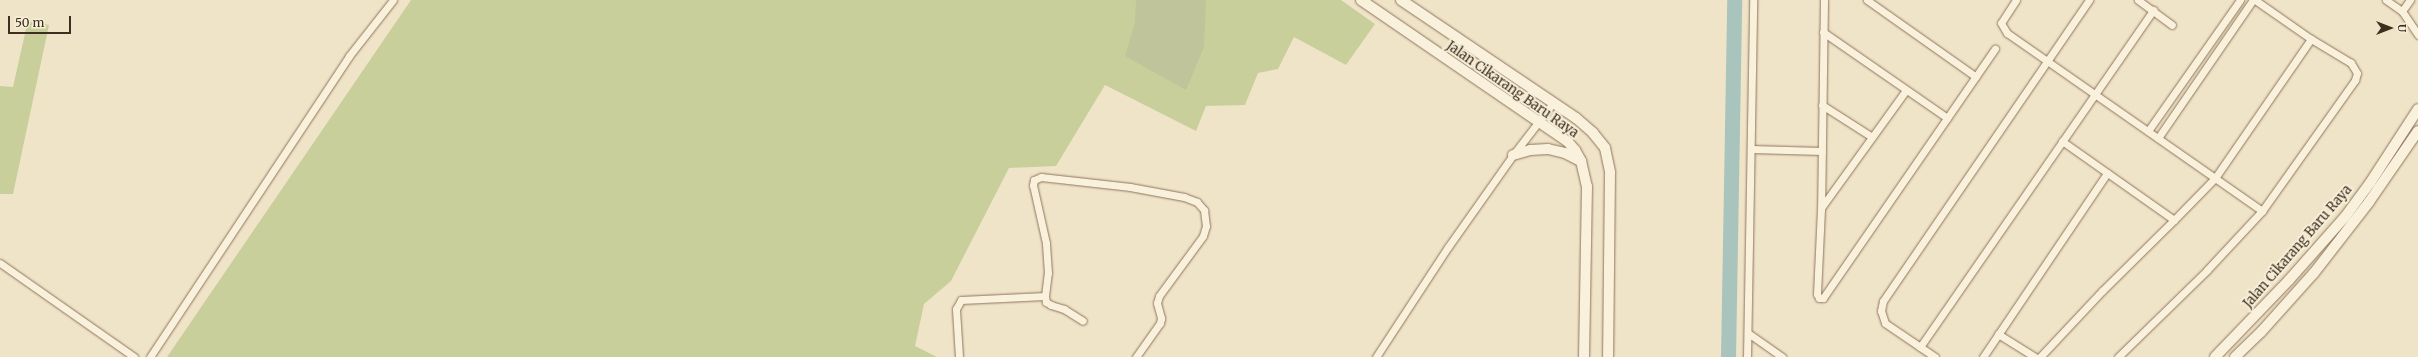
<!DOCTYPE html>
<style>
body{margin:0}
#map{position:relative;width:2418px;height:357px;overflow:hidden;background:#f0e4c8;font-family:Merriweather,serif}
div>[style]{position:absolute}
.green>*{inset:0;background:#c9cf9b}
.cemetery>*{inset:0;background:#bfc49a}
.river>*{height:15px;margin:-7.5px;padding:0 7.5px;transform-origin:7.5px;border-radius:7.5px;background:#a9c4bc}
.roads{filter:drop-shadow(0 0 1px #8d765c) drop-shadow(0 0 1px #8d765c)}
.minor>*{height:7px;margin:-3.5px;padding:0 3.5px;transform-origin:3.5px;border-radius:3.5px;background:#faf1dc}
.secondary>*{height:10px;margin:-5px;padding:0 5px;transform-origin:5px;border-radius:5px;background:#faf1dc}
span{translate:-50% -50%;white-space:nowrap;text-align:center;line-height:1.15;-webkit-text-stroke:4px #f7eed8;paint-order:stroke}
.street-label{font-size:13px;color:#3d2e20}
.north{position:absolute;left:2370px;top:8px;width:40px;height:40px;-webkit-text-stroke:3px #f7eed8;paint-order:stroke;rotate:90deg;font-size:11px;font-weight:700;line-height:16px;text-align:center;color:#3d2e20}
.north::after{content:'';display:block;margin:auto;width:14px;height:18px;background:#3d2e20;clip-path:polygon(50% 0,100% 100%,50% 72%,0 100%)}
.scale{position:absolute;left:8px;top:16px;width:63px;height:18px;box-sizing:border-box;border:2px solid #3d2e20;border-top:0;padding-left:5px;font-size:12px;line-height:14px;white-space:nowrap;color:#3d2e20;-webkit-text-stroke:3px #f7eed8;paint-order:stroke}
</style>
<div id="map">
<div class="green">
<div style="clip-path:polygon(411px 0,1341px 0,1375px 24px,1346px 65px,1294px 37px,1278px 69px,1258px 73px,1245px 105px,1206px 106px,1196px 131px,1105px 85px,1056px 166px,1009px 168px,951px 281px,924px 304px,915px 346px,937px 357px,167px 357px)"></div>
<div style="clip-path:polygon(28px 20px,49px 25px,13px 194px,0 194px,0 86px,13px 87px)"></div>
</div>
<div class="cemetery">
<div style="clip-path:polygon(1136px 0,1206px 0,1204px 47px,1186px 90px,1125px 56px,1135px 23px)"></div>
</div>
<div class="river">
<div style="left:1728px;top:357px;width:357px;rotate:-89deg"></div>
</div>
<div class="roads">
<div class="minor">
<div style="left:1824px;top:0;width:209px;rotate:90.8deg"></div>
<div style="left:1821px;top:209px;width:85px;rotate:92.7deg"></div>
<div style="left:1817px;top:294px;width:4px;rotate:63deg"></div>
<div style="left:1819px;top:298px;width:4px"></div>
<div style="left:1823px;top:298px;width:303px;rotate:-55.4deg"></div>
<div style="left:1867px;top:0;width:133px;rotate:35.2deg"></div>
<div style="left:2016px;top:0;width:27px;rotate:123deg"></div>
<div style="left:2001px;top:23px;width:12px;rotate:59deg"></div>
<div style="left:2007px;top:33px;width:311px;rotate:34.9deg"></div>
<div style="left:2138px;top:0;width:42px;rotate:36.3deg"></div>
<div style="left:2386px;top:0;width:19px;rotate:35deg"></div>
<div style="left:2402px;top:11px;width:29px;rotate:56deg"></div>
<div style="left:2402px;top:11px;width:14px;rotate:-54deg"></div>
<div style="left:1823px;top:32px;width:151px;rotate:34.7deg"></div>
<div style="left:1822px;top:105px;width:59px;rotate:32.6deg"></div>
<div style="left:2148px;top:131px;width:160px;rotate:-54.9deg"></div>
<div style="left:2158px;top:138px;width:168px;rotate:-55.5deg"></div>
<div style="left:2062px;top:141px;width:137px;rotate:35.2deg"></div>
<div style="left:1751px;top:149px;width:71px;rotate:1.6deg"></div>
<div style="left:1821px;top:208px;width:145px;rotate:-54.2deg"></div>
<div style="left:0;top:263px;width:164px;rotate:35deg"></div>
<div style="left:1045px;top:296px;width:6px;rotate:81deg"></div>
<div style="left:1046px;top:302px;width:6px;rotate:31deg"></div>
<div style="left:1051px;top:305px;width:14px;rotate:17deg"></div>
<div style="left:1064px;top:309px;width:22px;rotate:32deg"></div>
<div style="left:1748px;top:333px;width:42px;rotate:35.2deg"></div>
<div style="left:1998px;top:334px;width:44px;rotate:31.9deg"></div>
<div style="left:1920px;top:347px;width:410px;rotate:-55.3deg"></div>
<div style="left:150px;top:357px;width:361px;rotate:-56.5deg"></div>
<div style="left:349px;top:56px;width:71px;rotate:-51.8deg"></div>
<div style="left:959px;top:357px;width:48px;rotate:-93.6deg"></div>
<div style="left:956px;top:309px;width:10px;rotate:-61deg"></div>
<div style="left:961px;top:300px;width:84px;rotate:-2.7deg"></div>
<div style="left:1045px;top:296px;width:23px;rotate:-83deg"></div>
<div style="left:1048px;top:273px;width:30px;rotate:-94deg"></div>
<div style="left:1046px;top:243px;width:59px;rotate:-102.6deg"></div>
<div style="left:1033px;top:185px;width:5px;rotate:-79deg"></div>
<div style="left:1034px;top:180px;width:8px;rotate:-23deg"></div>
<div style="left:1041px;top:177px;width:90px;rotate:6.4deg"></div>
<div style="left:1130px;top:187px;width:55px;rotate:10.5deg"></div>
<div style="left:1184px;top:197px;width:14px;rotate:21deg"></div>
<div style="left:1197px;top:202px;width:11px;rotate:49deg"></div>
<div style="left:1204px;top:210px;width:16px;rotate:83deg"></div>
<div style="left:1206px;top:226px;width:10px;rotate:107deg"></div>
<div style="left:1203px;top:236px;width:74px;rotate:126.3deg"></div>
<div style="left:1159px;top:296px;width:7px;rotate:106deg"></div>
<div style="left:1157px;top:303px;width:16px;rotate:75deg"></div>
<div style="left:1161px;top:318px;width:5px;rotate:101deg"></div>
<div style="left:1160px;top:323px;width:42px;rotate:125.2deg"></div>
<div style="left:1376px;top:357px;width:131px;rotate:-56.8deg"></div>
<div style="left:1448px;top:247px;width:113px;rotate:-54.8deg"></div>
<div style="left:1513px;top:155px;width:66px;rotate:-52.4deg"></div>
<div style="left:1747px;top:357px;width:357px;rotate:-89deg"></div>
<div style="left:1935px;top:357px;width:60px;rotate:-145.8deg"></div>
<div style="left:1885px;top:323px;width:13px;rotate:-108deg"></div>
<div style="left:1881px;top:311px;width:10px;rotate:-79deg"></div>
<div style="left:1883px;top:301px;width:365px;rotate:-55.6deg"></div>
<div style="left:1983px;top:357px;width:222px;rotate:-56deg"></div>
<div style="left:2040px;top:357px;width:91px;rotate:-46.8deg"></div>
<div style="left:2102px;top:291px;width:101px;rotate:-44.6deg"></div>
<div style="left:2174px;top:220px;width:59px;rotate:-45.7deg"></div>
<div style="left:2215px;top:178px;width:169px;rotate:-55.4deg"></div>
<div style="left:2118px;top:357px;width:124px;rotate:-44.3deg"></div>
<div style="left:2207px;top:270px;width:81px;rotate:-47deg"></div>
<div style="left:2262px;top:211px;width:161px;rotate:-54.6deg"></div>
<div style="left:2355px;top:80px;width:7px;rotate:-74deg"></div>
<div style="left:2357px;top:73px;width:12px;rotate:-121deg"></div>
<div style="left:2351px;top:63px;width:47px;rotate:-149deg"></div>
<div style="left:2311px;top:39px;width:68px;rotate:-145.1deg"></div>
</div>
<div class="secondary">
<div style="left:1361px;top:0;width:251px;rotate:34.4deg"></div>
<div style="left:1568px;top:142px;width:11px;rotate:49deg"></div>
<div style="left:1575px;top:150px;width:13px;rotate:61deg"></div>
<div style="left:1581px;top:161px;width:26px;rotate:77deg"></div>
<div style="left:1587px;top:186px;width:171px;rotate:91deg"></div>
<div style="left:1401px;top:0;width:211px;rotate:34deg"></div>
<div style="left:1576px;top:118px;width:23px;rotate:41deg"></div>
<div style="left:1593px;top:133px;width:19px;rotate:51deg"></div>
<div style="left:1605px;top:148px;width:25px;rotate:78deg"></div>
<div style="left:1610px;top:172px;width:185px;rotate:90.6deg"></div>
<div style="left:1513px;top:155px;width:18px;rotate:-16deg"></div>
<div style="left:1530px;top:150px;width:18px;rotate:-3deg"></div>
<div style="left:1548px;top:149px;width:17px;rotate:13deg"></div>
<div style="left:1565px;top:153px;width:18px;rotate:27deg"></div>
<div style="left:2215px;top:357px;width:107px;rotate:-46.1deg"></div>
<div style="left:2289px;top:280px;width:84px;rotate:-48.4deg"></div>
<div style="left:2345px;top:217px;width:42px;rotate:-53.7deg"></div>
<div style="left:2370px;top:183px;width:88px;rotate:-57deg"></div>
<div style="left:2235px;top:357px;width:36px;rotate:-44deg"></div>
<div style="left:2261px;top:332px;width:79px;rotate:-48.1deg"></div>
<div style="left:2314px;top:273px;width:90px;rotate:-52.2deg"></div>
<div style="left:2369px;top:202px;width:86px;rotate:-55.4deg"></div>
</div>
</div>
<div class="street-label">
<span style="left:1512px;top:90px;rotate:35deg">Jalan Cikarang Baru Raya</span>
<span style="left:2298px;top:247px;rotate:-49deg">Jalan Cikarang Baru Raya</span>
</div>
<div class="north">U</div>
<div class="scale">50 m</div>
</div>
